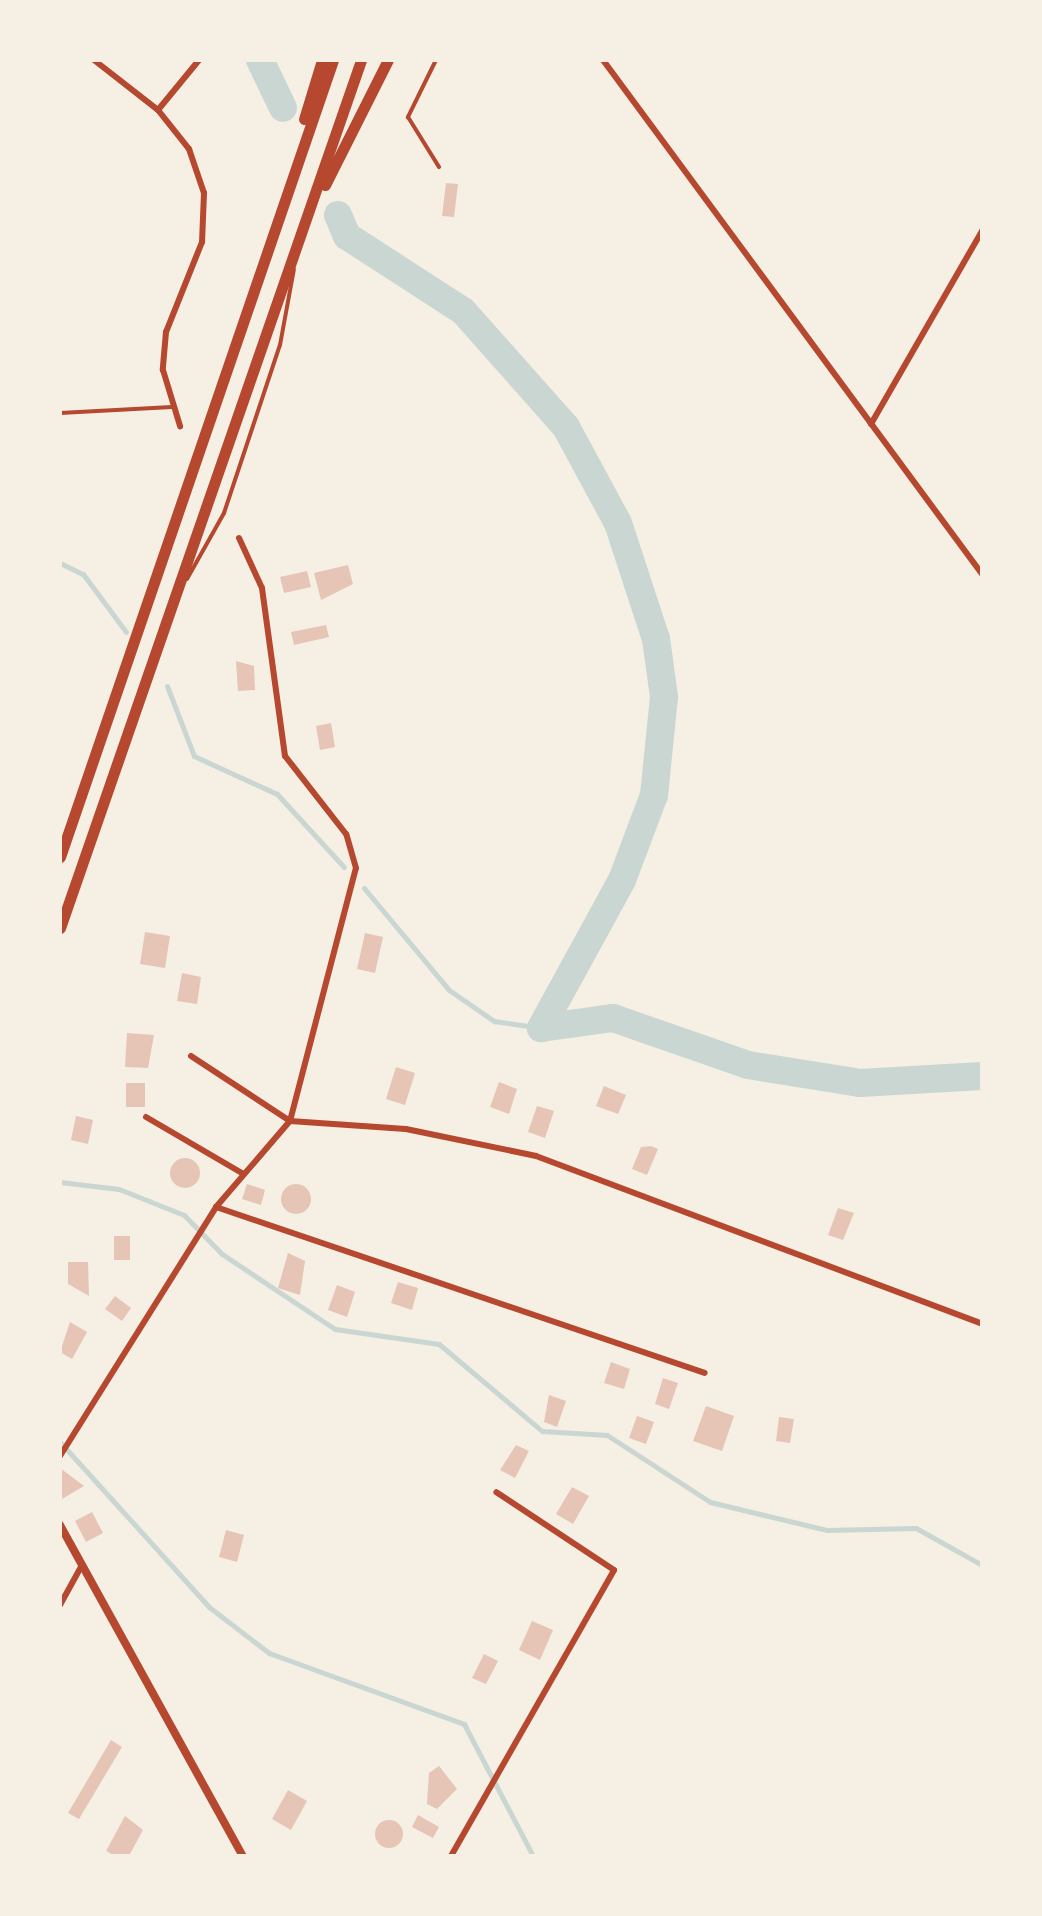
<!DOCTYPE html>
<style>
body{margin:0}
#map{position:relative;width:1042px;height:1916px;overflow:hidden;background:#f6efe4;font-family:"Noto Serif",serif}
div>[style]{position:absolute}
.stream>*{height:5px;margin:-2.5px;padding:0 2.5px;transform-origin:2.5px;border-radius:2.5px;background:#c9d6d2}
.river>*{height:28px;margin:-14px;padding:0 14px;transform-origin:14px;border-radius:14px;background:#c9d6d2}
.building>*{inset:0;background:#e6c5b7}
.round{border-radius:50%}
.service>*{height:4px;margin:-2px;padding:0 2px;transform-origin:2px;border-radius:2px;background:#b5482f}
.minor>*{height:6px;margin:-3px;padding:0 3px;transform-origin:3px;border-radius:3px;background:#b5482f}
.tertiary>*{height:8px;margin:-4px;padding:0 4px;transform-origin:4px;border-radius:4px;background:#b5482f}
.motorway>*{height:11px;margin:-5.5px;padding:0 5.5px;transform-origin:5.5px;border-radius:5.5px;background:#b5482f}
span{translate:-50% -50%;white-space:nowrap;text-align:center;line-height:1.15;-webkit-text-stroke:9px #f6efe4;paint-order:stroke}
.frame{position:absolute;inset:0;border:62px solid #f6efe4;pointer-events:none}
</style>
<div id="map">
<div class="stream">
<div style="left:60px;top:563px;width:25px;rotate:26deg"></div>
<div style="left:83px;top:574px;width:72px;rotate:53.4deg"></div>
<div style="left:167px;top:686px;width:75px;rotate:68.9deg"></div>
<div style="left:194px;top:756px;width:91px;rotate:24.6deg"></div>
<div style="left:277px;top:794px;width:99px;rotate:47.5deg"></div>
<div style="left:364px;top:888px;width:133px;rotate:50.2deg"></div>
<div style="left:449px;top:990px;width:55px;rotate:34.6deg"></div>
<div style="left:494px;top:1021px;width:48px;rotate:8.5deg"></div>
<div style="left:60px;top:1182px;width:59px;rotate:6.8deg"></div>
<div style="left:119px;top:1189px;width:70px;rotate:21.8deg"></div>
<div style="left:184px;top:1215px;width:54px;rotate:45.7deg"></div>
<div style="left:222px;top:1254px;width:136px;rotate:33.6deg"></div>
<div style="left:335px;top:1329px;width:105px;rotate:8.2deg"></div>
<div style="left:439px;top:1344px;width:135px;rotate:40.2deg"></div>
<div style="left:542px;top:1431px;width:65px;rotate:3.5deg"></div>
<div style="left:607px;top:1435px;width:123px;rotate:33deg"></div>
<div style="left:710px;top:1502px;width:120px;rotate:13.5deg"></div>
<div style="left:827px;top:1530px;width:89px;rotate:-1.3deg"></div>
<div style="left:916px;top:1528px;width:76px;rotate:29.3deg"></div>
<div style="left:60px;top:1442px;width:222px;rotate:47.9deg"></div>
<div style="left:209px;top:1607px;width:76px;rotate:37.5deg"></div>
<div style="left:269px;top:1653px;width:208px;rotate:20deg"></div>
<div style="left:464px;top:1724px;width:149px;rotate:62.4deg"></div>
</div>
<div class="river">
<div style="left:260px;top:60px;width:53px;rotate:64.4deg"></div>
<div style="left:338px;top:215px;width:23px;rotate:67deg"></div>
<div style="left:347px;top:236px;width:138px;rotate:32.9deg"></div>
<div style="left:463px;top:311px;width:155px;rotate:48.4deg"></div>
<div style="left:566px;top:427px;width:109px;rotate:61.6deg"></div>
<div style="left:618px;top:523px;width:122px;rotate:71.9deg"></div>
<div style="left:656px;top:639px;width:59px;rotate:82.1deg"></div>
<div style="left:664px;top:697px;width:99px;rotate:95.8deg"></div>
<div style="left:654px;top:795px;width:91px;rotate:110.6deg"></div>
<div style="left:622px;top:880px;width:169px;rotate:118.7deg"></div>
<div style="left:541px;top:1028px;width:73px;rotate:-7.9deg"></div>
<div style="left:613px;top:1018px;width:143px;rotate:19.2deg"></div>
<div style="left:748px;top:1065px;width:113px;rotate:9.1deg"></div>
<div style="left:860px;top:1083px;width:122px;rotate:-3.3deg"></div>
</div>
<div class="building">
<div style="clip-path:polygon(446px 183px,458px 184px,454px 217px,442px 216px)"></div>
<div style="clip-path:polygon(348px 565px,353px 584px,321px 600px,314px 573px)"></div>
<div style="clip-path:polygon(307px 571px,311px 587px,284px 593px,280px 577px)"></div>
<div style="clip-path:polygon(326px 625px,329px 637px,294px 645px,291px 632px)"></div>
<div style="clip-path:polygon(236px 661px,254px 666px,255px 690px,238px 691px)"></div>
<div style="clip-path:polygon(331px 723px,335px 747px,320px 750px,316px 726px)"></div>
<div style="clip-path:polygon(145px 932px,170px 936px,165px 968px,140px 964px)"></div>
<div style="clip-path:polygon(365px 933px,383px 937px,375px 973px,357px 969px)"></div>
<div style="clip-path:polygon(182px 973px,201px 977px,197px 1004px,177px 1001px)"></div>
<div style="clip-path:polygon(127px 1033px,154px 1035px,148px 1068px,125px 1067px)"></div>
<div style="clip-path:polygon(396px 1067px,415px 1073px,405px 1105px,386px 1099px)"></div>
<div style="clip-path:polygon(499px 1082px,517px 1089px,509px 1114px,490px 1107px)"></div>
<div style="clip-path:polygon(126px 1083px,145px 1083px,145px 1107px,126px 1107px)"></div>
<div style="clip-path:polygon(604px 1086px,626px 1095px,618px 1114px,596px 1106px)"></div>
<div style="clip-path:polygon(537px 1106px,554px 1111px,545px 1138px,528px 1132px)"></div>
<div style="clip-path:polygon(76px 1116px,93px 1120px,88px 1144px,71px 1140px)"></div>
<div style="clip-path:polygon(651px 1146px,658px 1149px,647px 1175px,632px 1169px,641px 1147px)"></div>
<div class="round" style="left:170px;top:1158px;width:30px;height:30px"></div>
<div class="round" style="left:281px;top:1184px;width:30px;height:30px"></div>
<div style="clip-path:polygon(247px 1184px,265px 1190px,261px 1205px,242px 1199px)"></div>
<div style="clip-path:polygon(838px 1208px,854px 1213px,843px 1240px,828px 1235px)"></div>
<div style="clip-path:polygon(114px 1236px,130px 1236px,130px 1260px,114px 1260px)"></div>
<div style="clip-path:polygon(288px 1253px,305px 1261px,300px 1295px,278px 1288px)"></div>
<div style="clip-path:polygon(68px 1262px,88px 1262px,89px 1296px,68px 1284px)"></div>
<div style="clip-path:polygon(398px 1282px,418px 1288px,412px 1310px,391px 1303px)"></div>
<div style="clip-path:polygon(337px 1285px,355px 1292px,347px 1317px,328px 1310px)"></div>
<div style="clip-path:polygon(115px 1296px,131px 1308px,122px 1321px,105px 1309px)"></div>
<div style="clip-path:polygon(70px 1322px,87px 1332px,72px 1359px,60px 1352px)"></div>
<div style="clip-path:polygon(611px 1362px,630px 1369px,624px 1389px,604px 1383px)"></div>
<div style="clip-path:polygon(663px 1378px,678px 1383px,669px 1409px,655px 1404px)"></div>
<div style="clip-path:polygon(549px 1395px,566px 1401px,557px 1427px,544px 1422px)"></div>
<div style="clip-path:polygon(706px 1406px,734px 1416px,722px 1451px,693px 1441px)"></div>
<div style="clip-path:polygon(637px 1416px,654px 1422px,646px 1444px,629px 1438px)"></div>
<div style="clip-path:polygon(779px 1417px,794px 1419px,790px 1443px,776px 1441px)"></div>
<div style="clip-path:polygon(516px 1445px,529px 1451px,515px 1478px,500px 1470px)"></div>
<div style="clip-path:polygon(60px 1468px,84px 1486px,62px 1499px,60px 1495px)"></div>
<div style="clip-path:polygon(572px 1487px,589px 1496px,573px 1524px,556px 1514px)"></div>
<div style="clip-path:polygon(92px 1512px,103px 1533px,86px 1542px,75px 1521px)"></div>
<div style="clip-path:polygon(226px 1530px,244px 1535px,237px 1562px,219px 1557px)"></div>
<div style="clip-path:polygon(532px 1621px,553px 1630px,540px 1660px,519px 1650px)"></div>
<div style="clip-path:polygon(484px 1654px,498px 1661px,486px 1684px,472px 1678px)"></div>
<div style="clip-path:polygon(111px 1740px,122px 1747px,79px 1819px,68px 1813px)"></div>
<div style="clip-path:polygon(439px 1766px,457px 1789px,437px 1809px,427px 1804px,429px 1773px)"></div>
<div style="clip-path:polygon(288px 1790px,307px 1801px,291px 1830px,272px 1819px)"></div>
<div style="clip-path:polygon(418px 1815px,439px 1827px,433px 1838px,412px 1827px)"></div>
<div style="clip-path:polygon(125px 1816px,143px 1830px,129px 1856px,115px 1856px,106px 1851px)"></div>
<div class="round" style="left:375px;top:1820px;width:28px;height:28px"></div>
</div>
<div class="service">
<div style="left:436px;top:60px;width:64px;rotate:116.2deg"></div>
<div style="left:408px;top:117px;width:59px;rotate:58.2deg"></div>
<div style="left:60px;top:413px;width:112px;rotate:-3.1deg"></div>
<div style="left:187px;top:579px;width:76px;rotate:-60.7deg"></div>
<div style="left:224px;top:513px;width:177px;rotate:-71.6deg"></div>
<div style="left:280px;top:345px;width:77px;rotate:-79.6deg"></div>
</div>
<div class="minor">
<div style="left:94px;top:60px;width:81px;rotate:38deg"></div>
<div style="left:158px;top:110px;width:50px;rotate:51.5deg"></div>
<div style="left:189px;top:149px;width:46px;rotate:71.2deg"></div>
<div style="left:204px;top:193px;width:49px;rotate:92.3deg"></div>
<div style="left:202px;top:242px;width:97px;rotate:111.8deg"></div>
<div style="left:166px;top:332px;width:38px;rotate:95deg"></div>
<div style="left:163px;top:370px;width:59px;rotate:73.1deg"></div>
<div style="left:603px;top:60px;width:639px;rotate:53.6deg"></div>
<div style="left:158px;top:110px;width:65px;rotate:-50.6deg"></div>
<div style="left:871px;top:424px;width:223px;rotate:-60.1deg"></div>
<div style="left:191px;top:1056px;width:118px;rotate:33.3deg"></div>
<div style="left:290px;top:1121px;width:116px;rotate:3.9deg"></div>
<div style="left:406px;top:1129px;width:133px;rotate:11.7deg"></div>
<div style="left:536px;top:1156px;width:477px;rotate:20.6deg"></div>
<div style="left:146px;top:1117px;width:111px;rotate:30.3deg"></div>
<div style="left:216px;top:1207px;width:516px;rotate:18.75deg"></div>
<div style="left:60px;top:1456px;width:294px;rotate:-57.9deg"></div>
<div style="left:216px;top:1207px;width:113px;rotate:-49.3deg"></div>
<div style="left:290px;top:1121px;width:261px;rotate:-75.4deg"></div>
<div style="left:356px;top:868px;width:35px;rotate:-106deg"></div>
<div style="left:346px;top:834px;width:99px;rotate:-128deg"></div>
<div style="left:285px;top:756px;width:170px;rotate:-97.8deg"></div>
<div style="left:262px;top:588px;width:55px;rotate:-114.7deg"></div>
<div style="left:60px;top:1605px;width:46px;rotate:-61.2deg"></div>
<div style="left:451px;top:1856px;width:329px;rotate:-60.3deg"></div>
<div style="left:614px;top:1570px;width:141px;rotate:-146.5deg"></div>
</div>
<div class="tertiary">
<div style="left:60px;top:1525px;width:378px;rotate:61.1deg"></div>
</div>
<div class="motorway">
<div style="left:304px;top:119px;width:62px;rotate:-73deg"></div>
<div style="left:325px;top:185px;width:140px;rotate:-63.3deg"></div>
<div style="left:60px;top:857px;width:842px;rotate:-71.09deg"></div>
<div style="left:60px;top:928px;width:919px;rotate:-70.87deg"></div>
</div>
<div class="frame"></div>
</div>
